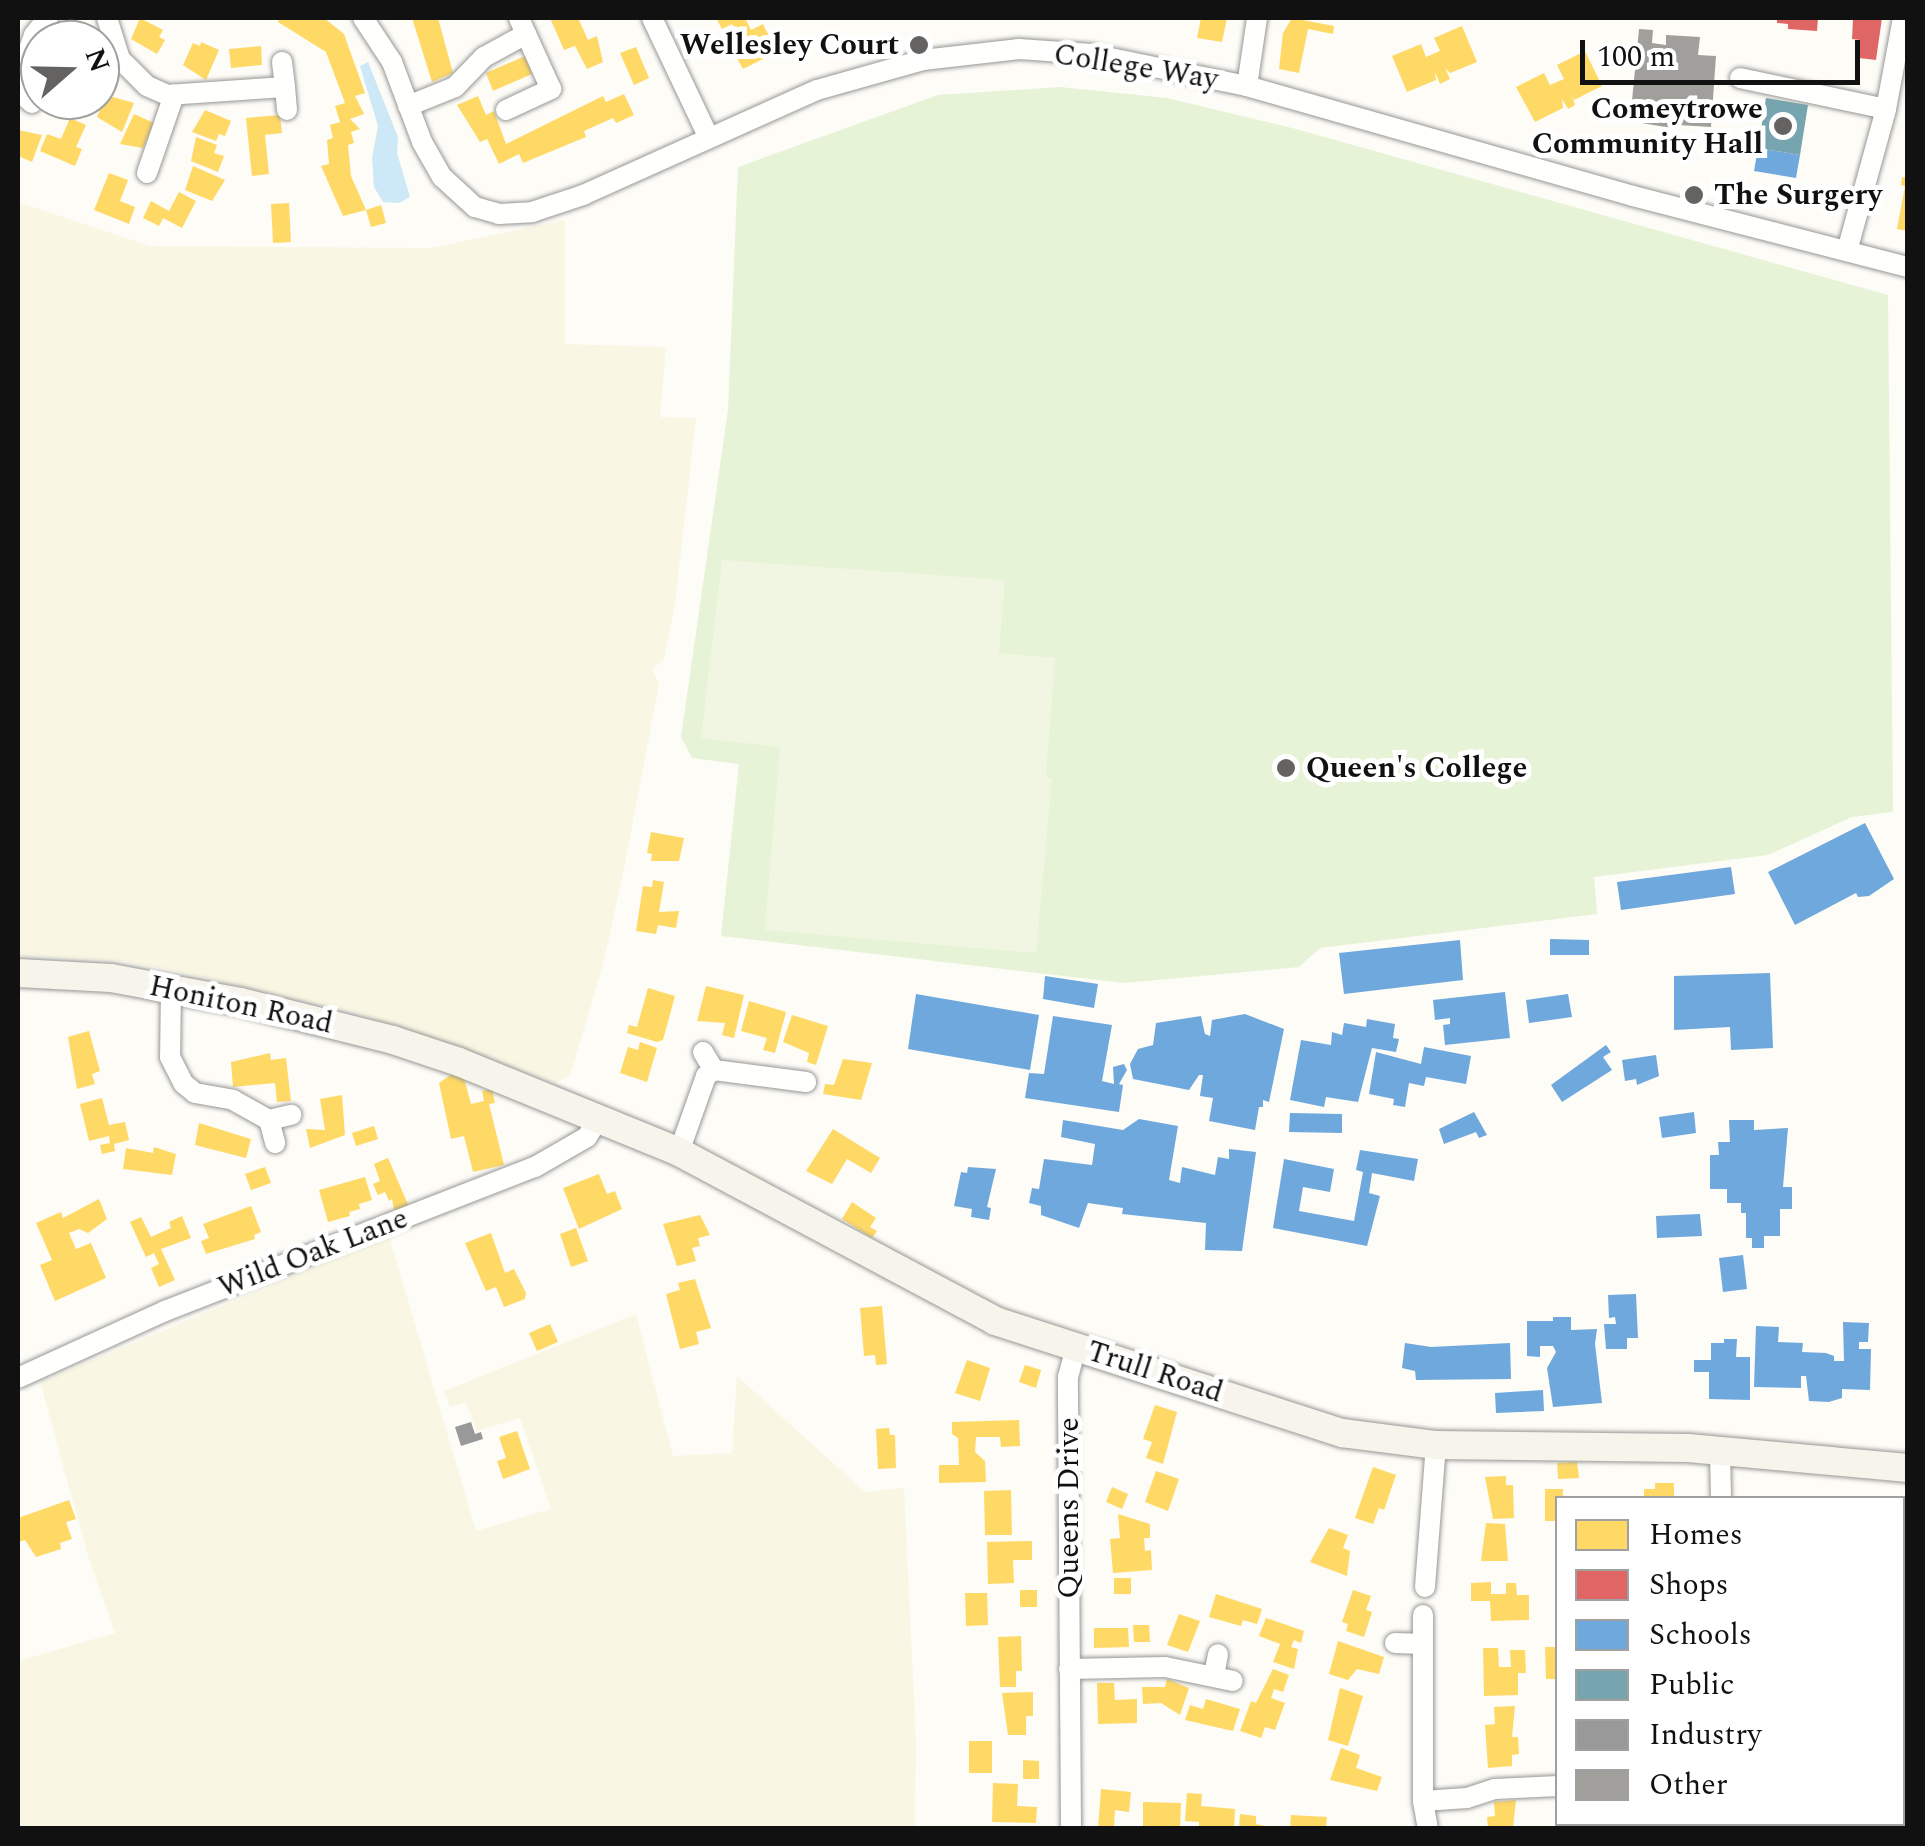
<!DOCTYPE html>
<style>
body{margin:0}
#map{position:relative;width:1925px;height:1846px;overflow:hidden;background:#fdfcf7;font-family:Spectral,serif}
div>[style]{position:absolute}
.farmland>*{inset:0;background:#f9f7e4}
.green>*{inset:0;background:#e7f3d7}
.pitch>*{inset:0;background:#f0f6e1}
.water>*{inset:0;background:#cde8f7}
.homes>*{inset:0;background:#ffd966}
.shops>*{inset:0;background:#e06666}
.schools>*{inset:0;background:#6fa8dc}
.public>*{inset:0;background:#76a5af}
.industry>*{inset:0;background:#999}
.building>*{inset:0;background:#a19f9c}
.roads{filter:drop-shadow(0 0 2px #979795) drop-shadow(0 0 2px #979795)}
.street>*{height:20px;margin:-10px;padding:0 10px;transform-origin:10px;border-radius:10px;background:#fffffe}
.secondary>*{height:28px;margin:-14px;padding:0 14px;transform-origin:14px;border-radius:14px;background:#f6f4eb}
.dots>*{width:28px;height:28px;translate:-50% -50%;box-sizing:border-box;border:5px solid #fff;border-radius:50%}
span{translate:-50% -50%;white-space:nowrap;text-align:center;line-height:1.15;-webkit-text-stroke:10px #fff;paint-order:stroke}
.poi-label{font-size:30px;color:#111;font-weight:700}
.right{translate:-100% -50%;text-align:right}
.left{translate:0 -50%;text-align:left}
.street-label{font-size:30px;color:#111}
.frame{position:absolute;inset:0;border:20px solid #111;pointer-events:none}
.legend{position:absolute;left:1555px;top:1496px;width:350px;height:330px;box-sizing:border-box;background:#fff;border:2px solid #a0a0a0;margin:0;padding:12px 18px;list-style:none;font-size:30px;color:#111}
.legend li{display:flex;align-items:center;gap:20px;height:50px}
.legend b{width:50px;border:2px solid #a0a0a0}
.north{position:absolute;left:20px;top:20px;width:100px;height:100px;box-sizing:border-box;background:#fff;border:2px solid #a0a0a0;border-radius:50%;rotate:70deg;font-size:28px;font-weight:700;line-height:40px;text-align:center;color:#111}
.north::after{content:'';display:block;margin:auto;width:35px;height:45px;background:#646362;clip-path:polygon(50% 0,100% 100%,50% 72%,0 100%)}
.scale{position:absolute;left:1580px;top:40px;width:280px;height:45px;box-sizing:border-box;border:5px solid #111;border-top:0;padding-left:12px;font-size:30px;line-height:35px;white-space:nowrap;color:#111;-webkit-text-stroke:8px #fff;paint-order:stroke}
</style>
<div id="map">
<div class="farmland">
<div style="clip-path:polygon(18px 202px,150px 246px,430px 248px,565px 220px,565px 344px,666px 347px,660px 417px,696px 418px,675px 604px,664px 659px,652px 669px,659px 684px,625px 864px,603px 965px,570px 1076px,555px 1083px,370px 1017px,221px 981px,122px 961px,18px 956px)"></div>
<div style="clip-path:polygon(389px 1236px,476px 1531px,551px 1509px,520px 1418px,477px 1431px,466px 1403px,450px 1407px,444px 1391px,636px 1314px,673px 1456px,732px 1453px,737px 1376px,865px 1492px,904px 1488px,916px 1741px,915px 1828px,18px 1828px,18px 1661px,115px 1633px,88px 1556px,40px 1382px)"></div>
</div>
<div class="green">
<div style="clip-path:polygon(1060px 87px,1167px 98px,1296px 129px,1888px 295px,1893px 812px,1852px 817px,1768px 855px,1594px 877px,1597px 914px,1320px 948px,1299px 967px,1124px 983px,721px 936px,739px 764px,692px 758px,681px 737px,728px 410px,738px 167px,938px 95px)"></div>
</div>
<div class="pitch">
<div style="clip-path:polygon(722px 560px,1005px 580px,999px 653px,1055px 658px,1046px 777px,1052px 778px,1036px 953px,765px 930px,780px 747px,701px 738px)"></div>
</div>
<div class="water">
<div style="clip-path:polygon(368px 62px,398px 137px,397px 153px,410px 197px,399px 203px,383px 202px,374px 187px,372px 158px,378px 126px,360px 66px)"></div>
</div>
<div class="homes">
<div style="clip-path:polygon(140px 18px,163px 30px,159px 37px,165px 40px,157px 54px,131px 39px)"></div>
<div style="clip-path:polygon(279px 18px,324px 18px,344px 34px,365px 93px,355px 96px,364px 114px,350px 119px,360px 129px,351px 132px,354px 143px,348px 145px,351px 176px,366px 210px,343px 216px,321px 166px,329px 164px,327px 140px,333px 138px,330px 125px,340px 122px,335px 106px,345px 103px,326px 52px,278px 22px)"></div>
<div style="clip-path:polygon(412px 18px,438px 18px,453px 73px,432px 82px)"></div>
<div style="clip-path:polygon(550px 18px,578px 18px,588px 40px,597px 36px,603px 62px,587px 69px,575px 46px,564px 50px)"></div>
<div style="clip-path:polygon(716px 18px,745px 18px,751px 30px,763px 24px,777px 52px,743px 69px,728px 42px,739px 37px,736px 30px,732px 24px,722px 29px)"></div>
<div style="clip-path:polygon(1201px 18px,1227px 18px,1222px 42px,1197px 38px)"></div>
<div style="clip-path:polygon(1292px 18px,1334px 26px,1333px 34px,1308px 29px,1299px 73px,1279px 69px,1283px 33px)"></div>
<div style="clip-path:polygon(1462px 26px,1477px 62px,1450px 73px,1445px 68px,1450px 79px,1440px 84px,1435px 72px,1436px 80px,1407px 92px,1392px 56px,1421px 44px,1426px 57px,1440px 51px,1434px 38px)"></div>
<div style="clip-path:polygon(201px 42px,219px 50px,206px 80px,183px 65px,193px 43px,200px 46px)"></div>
<div style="clip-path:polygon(261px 46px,262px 65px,231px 68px,229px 49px)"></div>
<div style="clip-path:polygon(636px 47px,649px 78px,634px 85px,620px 53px)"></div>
<div style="clip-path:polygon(1585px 51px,1602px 86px,1574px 100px,1571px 93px,1575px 105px,1568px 109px,1562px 99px,1563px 108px,1535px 122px,1516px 87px,1544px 73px,1550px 85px,1564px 79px,1557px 65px)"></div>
<div style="clip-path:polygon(525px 56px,532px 74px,493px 91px,486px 73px)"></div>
<div style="clip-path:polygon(624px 94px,634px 115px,616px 123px,613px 118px,584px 131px,586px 137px,523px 163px,519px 154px,499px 164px,487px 139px,480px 142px,457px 105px,478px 96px,486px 115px,494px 111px,506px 144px,603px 96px,606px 102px)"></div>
<div style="clip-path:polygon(106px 95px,134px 103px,122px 132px,97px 117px)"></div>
<div style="clip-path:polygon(205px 110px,231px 121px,225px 136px,219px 134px,216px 141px,192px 132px)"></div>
<div style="clip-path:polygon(134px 114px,154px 123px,143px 148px,120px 144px)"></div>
<div style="clip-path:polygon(280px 115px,282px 133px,265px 135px,269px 174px,252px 176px,246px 118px)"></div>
<div style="clip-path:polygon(70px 118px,86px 125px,76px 147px,82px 149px,75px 166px,40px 151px,47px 134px,61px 139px)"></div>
<div style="clip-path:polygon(18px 130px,42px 135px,32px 162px,18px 156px)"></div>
<div style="clip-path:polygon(196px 137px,217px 145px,214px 153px,224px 156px,218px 172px,191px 161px)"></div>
<div style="clip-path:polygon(193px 166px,225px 180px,212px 201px,185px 190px)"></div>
<div style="clip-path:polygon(109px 173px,128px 180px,120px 201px,135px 207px,129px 224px,94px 210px)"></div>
<div style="clip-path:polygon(1902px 177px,1908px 178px,1908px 231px,1897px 229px,1905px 186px,1901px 185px)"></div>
<div style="clip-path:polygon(179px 192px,196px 201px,182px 228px,163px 218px,159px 226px,143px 218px,151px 201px,169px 211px)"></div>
<div style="clip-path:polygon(289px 203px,291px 242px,273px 243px,271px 204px)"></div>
<div style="clip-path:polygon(381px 205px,386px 223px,371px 227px,366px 210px)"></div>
<div style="clip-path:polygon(651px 832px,684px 838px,679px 861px,651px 861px,652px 854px,647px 853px)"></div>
<div style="clip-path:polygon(653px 880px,664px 882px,659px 912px,679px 911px,676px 928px,658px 925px,656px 934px,636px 931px,643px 886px,652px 887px)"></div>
<div style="clip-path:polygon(706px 986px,744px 995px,734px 1038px,722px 1035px,725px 1023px,697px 1021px)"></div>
<div style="clip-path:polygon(648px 988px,675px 996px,663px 1040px,657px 1042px,627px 1033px,629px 1025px,637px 1027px)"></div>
<div style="clip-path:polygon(749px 1001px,786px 1012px,775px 1053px,763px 1050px,767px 1038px,741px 1031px)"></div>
<div style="clip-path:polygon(792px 1015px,828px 1026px,816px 1065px,807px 1062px,809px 1053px,783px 1042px)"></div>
<div style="clip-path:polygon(89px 1031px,100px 1071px,92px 1074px,95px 1084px,77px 1089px,68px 1037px)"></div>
<div style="clip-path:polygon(640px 1042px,657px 1048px,647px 1082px,620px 1073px,628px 1047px,638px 1050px)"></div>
<div style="clip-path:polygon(270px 1053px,271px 1060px,286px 1058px,291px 1101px,277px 1102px,275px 1083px,233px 1087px,231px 1062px)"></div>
<div style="clip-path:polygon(843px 1059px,872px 1063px,861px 1100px,823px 1094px,825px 1084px,834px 1085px)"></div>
<div style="clip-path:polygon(452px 1074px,464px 1078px,471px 1104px,484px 1101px,482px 1091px,492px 1089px,495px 1103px,489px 1104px,504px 1165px,473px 1172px,464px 1136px,451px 1139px,439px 1083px)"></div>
<div style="clip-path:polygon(342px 1095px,345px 1135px,310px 1148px,306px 1129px,325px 1130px,320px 1099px)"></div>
<div style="clip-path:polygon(102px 1098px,109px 1125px,125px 1122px,129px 1140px,114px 1144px,115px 1151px,102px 1154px,100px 1145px,110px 1143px,109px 1136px,89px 1141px,80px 1104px)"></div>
<div style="clip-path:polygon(199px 1123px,251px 1139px,246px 1158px,195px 1145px)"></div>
<div style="clip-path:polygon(374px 1126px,378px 1139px,356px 1146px,352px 1133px)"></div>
<div style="clip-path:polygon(833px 1129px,880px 1158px,871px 1173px,847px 1159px,832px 1184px,806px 1171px)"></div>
<div style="clip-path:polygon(154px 1147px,176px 1154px,172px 1175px,123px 1169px,126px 1148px,153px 1153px)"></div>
<div style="clip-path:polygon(388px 1158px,410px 1209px,395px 1215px,392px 1199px,389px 1201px,385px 1192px,378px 1195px,373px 1184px,380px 1181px,374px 1164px)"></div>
<div style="clip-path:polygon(265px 1167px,271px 1183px,251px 1190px,245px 1174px)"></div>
<div style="clip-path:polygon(599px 1174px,607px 1194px,615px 1191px,622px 1209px,579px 1229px,563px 1188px)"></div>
<div style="clip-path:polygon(365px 1177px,372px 1200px,359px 1204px,360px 1209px,349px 1212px,350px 1216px,328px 1222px,319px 1190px)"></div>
<div style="clip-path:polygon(99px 1199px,107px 1219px,88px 1233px,79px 1229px,69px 1233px,76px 1249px,91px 1243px,106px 1278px,55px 1301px,40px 1265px,52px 1260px,36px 1223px,61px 1212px,63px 1218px)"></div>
<div style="clip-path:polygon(852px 1202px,876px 1218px,870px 1227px,877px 1231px,872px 1238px,842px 1219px)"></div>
<div style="clip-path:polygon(251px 1206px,261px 1232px,254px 1235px,255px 1239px,206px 1254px,201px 1241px,209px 1238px,203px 1224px)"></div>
<div style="clip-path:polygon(700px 1215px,710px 1235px,698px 1238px,700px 1246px,692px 1248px,696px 1261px,677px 1266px,663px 1224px)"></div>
<div style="clip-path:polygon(182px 1216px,191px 1238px,161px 1249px,175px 1280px,159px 1287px,151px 1268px,159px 1264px,154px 1253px,146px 1257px,130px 1222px,141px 1217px,151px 1237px,171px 1228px,169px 1222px)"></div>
<div style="clip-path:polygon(576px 1228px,588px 1261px,571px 1267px,560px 1234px)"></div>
<div style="clip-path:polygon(491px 1233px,505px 1273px,514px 1269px,526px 1293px,525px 1299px,504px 1307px,496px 1287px,486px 1291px,465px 1243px)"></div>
<div style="clip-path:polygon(695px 1279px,711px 1328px,696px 1332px,699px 1344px,680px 1349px,666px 1294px,680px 1290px,678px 1283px)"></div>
<div style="clip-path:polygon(882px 1306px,887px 1364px,876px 1365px,875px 1355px,864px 1356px,860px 1308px)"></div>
<div style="clip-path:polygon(550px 1324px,558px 1342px,537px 1351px,529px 1333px)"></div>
<div style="clip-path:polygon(967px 1360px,990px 1368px,980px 1401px,955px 1393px)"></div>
<div style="clip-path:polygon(1025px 1365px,1041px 1370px,1036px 1388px,1019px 1382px)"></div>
<div style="clip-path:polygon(1155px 1405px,1177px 1412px,1163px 1464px,1146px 1458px,1152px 1442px,1143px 1439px)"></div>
<div style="clip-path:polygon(1019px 1420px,1020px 1446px,1001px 1447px,1000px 1437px,976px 1437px,975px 1452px,985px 1461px,986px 1482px,939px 1483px,939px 1465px,959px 1465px,958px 1438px,952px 1434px,952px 1422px)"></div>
<div style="clip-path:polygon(889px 1428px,890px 1435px,895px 1435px,896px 1468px,878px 1469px,876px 1429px)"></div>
<div style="clip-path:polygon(517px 1431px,530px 1469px,503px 1479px,497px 1461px,506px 1458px,499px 1437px)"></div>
<div style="clip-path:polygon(1577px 1462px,1579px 1478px,1558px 1479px,1557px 1463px)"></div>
<div style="clip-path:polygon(1373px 1467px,1396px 1475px,1384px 1510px,1379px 1508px,1373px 1524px,1355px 1518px)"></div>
<div style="clip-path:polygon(1156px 1471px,1179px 1479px,1168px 1511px,1145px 1502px)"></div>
<div style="clip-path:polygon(1506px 1476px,1506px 1485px,1513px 1485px,1514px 1518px,1493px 1519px,1485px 1477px)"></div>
<div style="clip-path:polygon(1655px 1483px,1674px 1483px,1674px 1498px,1644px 1498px,1644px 1489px,1655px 1489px)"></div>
<div style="clip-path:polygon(1112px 1487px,1128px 1494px,1122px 1509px,1106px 1502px)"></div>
<div style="clip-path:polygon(1545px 1489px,1563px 1489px,1563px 1498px,1558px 1498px,1558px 1521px,1545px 1521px)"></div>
<div style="clip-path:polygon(1011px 1490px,1012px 1535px,985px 1535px,984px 1491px)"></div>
<div style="clip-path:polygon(69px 1500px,76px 1519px,66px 1522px,72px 1539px,60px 1543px,61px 1549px,36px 1557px,25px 1540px,18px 1542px,18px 1518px)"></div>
<div style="clip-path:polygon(1118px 1514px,1150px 1524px,1150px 1538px,1144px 1538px,1145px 1551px,1151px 1550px,1152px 1570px,1113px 1573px,1110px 1539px,1120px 1538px)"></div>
<div style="clip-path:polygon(1486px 1523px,1505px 1524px,1508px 1561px,1481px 1561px)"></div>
<div style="clip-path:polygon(1329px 1528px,1348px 1535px,1343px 1548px,1350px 1551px,1347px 1576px,1310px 1562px)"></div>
<div style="clip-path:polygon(1032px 1541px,1032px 1560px,1013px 1560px,1014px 1583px,988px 1584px,987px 1542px)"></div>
<div style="clip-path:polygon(1114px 1578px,1131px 1578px,1131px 1594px,1114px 1594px)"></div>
<div style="clip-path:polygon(1491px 1582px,1491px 1594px,1506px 1594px,1506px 1583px,1516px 1583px,1517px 1595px,1529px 1595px,1529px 1620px,1491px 1621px,1490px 1601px,1471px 1601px,1471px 1583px)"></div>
<div style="clip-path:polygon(1020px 1590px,1037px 1590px,1037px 1607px,1020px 1607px)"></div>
<div style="clip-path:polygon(1353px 1590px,1371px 1596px,1366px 1610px,1372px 1612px,1364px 1637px,1346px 1631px,1348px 1624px,1342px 1622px)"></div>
<div style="clip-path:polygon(965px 1593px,987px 1593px,988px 1625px,966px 1626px)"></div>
<div style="clip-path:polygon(1216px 1594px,1262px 1609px,1257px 1624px,1243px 1620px,1241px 1626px,1209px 1617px)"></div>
<div style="clip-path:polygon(1179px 1614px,1200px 1621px,1188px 1652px,1167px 1645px)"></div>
<div style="clip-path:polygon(1266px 1618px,1304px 1631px,1301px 1643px,1294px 1640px,1291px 1647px,1298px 1649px,1294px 1669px,1273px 1662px,1280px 1644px,1259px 1636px)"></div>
<div style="clip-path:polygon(1133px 1625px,1149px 1625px,1150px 1642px,1134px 1642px)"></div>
<div style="clip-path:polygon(1094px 1628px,1128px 1628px,1129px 1647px,1094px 1648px)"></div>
<div style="clip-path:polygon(1021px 1636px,1022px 1671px,1016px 1671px,1016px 1687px,1000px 1687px,998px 1637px)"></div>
<div style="clip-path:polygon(1338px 1641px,1384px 1657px,1379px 1674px,1357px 1669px,1348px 1680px,1329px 1674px)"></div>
<div style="clip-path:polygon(1545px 1647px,1558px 1647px,1558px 1679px,1546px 1679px)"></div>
<div style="clip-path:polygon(1483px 1648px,1498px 1648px,1499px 1667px,1511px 1667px,1510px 1650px,1525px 1650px,1526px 1673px,1518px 1673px,1518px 1695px,1484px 1696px)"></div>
<div style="clip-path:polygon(1273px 1669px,1289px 1675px,1283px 1692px,1274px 1689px,1271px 1698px,1285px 1703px,1275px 1730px,1265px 1727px,1261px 1738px,1240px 1731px,1251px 1701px,1256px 1703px)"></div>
<div style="clip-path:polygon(1167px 1679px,1189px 1688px,1180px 1715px,1161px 1703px,1143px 1704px,1142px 1687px,1165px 1687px)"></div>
<div style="clip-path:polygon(1097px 1683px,1114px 1683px,1115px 1700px,1137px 1699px,1137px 1723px,1098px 1724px)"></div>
<div style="clip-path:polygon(1340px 1688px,1363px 1696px,1348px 1746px,1328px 1740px)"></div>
<div style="clip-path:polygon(1033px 1692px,1033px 1716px,1026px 1716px,1026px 1735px,1008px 1735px,1002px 1693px)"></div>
<div style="clip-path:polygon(1206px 1699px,1240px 1709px,1233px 1731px,1185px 1720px,1190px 1705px,1203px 1709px)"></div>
<div style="clip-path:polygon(1515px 1706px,1512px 1737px,1518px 1737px,1519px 1754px,1512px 1755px,1512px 1766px,1488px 1768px,1485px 1725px,1495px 1724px,1494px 1707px)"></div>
<div style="clip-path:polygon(969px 1741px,992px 1741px,992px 1773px,969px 1773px)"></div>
<div style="clip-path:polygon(1341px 1748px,1360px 1755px,1356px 1768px,1382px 1777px,1377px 1791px,1330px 1780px)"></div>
<div style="clip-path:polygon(1023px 1760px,1039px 1761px,1039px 1779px,1023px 1779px)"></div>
<div style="clip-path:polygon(993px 1783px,1018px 1784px,1017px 1806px,1037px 1807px,1036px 1823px,992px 1822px)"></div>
<div style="clip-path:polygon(1101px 1789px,1131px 1792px,1129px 1812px,1115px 1810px,1114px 1828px,1098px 1828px)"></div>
<div style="clip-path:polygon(1187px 1793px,1202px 1794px,1201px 1806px,1235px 1809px,1234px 1828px,1199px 1828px,1199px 1822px,1185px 1821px)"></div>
<div style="clip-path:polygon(1516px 1800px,1513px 1828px,1488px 1828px,1487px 1817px,1495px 1816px,1494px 1802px)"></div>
<div style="clip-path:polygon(1143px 1802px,1181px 1803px,1180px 1828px,1143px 1826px)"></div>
<div style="clip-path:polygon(1240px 1814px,1256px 1816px,1256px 1824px,1275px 1828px,1239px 1828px)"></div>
<div style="clip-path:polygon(1291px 1815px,1327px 1817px,1326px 1828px,1290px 1828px)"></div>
</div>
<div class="shops">
<div style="clip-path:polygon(1777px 18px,1818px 18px,1817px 31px,1788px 29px,1788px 24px,1777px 23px)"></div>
<div style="clip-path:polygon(1853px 18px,1882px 18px,1876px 60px,1859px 58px,1860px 40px,1852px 39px)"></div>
</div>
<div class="schools">
<div style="clip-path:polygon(1758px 148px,1800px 155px,1796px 178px,1754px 171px)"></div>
<div style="clip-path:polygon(1865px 823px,1894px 879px,1869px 896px,1858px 897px,1856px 893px,1795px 925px,1768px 872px)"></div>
<div style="clip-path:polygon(1731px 867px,1735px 894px,1621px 910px,1617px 882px)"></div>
<div style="clip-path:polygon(1550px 939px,1589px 940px,1589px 955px,1550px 955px)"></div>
<div style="clip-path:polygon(1460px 940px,1463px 980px,1344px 994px,1339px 953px)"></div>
<div style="clip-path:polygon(1770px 973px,1773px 1048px,1731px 1050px,1730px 1027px,1674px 1030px,1674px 976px)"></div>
<div style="clip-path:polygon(1045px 976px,1098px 984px,1094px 1008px,1043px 999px)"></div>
<div style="clip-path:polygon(1505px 992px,1510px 1038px,1445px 1045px,1443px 1025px,1450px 1024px,1450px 1018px,1435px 1020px,1433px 1000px)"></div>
<div style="clip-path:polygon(916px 994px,1039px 1015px,1030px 1070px,908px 1049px)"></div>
<div style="clip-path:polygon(1568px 994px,1572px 1017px,1529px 1023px,1526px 1000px)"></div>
<div style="clip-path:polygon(1245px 1014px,1284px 1029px,1269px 1102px,1263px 1100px,1263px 1107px,1259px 1107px,1255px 1130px,1209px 1121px,1213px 1098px,1200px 1096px,1203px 1075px,1199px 1075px,1189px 1090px,1133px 1079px,1130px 1064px,1138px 1049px,1153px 1045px,1156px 1023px,1201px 1016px,1205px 1034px,1210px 1036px,1212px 1020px)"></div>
<div style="clip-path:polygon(1053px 1016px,1112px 1025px,1102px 1081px,1114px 1084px,1113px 1067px,1124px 1064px,1127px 1070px,1119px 1084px,1123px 1085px,1119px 1112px,1025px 1098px,1029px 1073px,1044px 1074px)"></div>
<div style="clip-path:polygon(1367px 1019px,1395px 1024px,1393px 1038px,1399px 1039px,1396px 1052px,1372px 1048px,1358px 1102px,1326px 1097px,1324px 1107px,1290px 1100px,1301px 1040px,1331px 1045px,1332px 1032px,1342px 1035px,1344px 1023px,1366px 1027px)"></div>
<div style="clip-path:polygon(1606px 1045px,1611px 1052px,1603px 1057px,1612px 1070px,1562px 1102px,1551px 1085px)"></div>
<div style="clip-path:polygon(1424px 1047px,1471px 1056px,1466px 1084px,1426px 1077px,1424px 1086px,1409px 1083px,1405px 1107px,1393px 1105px,1394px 1099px,1369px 1094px,1376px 1052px,1421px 1064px)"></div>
<div style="clip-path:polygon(1656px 1055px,1659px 1076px,1637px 1085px,1636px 1079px,1625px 1081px,1622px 1060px)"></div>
<div style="clip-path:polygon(1474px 1112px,1487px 1135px,1479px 1138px,1476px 1132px,1444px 1144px,1439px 1129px)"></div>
<div style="clip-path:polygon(1694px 1112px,1696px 1133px,1662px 1138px,1659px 1117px)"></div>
<div style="clip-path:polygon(1290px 1113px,1342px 1114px,1342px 1133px,1289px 1132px)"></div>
<div style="clip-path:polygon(1139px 1119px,1178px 1126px,1169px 1180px,1180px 1183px,1182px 1167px,1215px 1175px,1218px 1157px,1229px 1159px,1229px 1149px,1256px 1152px,1242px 1251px,1205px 1250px,1206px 1223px,1122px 1214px,1123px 1208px,1088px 1203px,1079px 1228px,1041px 1215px,1041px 1206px,1029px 1203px,1032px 1188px,1039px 1189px,1044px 1159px,1092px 1165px,1095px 1144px,1061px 1137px,1063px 1120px,1123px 1130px)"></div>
<div style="clip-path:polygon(1729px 1120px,1754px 1120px,1754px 1130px,1788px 1128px,1783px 1187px,1792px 1187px,1792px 1209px,1780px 1209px,1780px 1236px,1764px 1236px,1764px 1248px,1752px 1248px,1752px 1238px,1746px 1238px,1746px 1213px,1741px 1213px,1741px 1203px,1727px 1203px,1727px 1189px,1710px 1189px,1710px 1155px,1719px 1155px,1718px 1142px,1730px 1142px)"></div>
<div style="clip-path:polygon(1360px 1150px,1418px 1159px,1414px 1181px,1372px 1173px,1369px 1193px,1380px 1196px,1367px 1246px,1273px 1228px,1284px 1159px,1334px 1169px,1330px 1192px,1303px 1187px,1299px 1211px,1354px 1221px,1363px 1172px,1356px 1170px)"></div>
<div style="clip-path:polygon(968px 1167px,996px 1169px,987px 1207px,991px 1208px,989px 1220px,971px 1217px,972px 1209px,954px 1206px,961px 1172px,967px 1173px)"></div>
<div style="clip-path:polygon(1700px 1214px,1702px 1236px,1657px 1238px,1656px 1216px)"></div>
<div style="clip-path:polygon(1743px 1255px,1747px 1289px,1723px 1292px,1719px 1258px)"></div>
<div style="clip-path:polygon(1636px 1294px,1638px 1338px,1627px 1338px,1627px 1349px,1606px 1349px,1604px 1324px,1616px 1324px,1615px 1317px,1609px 1318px,1608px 1295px)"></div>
<div style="clip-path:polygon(1553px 1317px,1571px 1317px,1571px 1330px,1597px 1329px,1595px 1344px,1602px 1403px,1553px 1407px,1547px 1368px,1556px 1352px,1553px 1346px,1540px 1346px,1540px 1357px,1527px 1356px,1527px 1321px,1553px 1321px)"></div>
<div style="clip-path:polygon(1843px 1322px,1869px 1323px,1868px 1342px,1859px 1342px,1859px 1349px,1871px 1349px,1870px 1390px,1842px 1389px,1842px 1398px,1829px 1402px,1809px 1401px,1806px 1376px,1801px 1376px,1801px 1388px,1754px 1387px,1756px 1326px,1779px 1327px,1778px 1342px,1803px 1343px,1802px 1352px,1826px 1353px,1834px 1356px,1834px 1361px,1844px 1361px)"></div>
<div style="clip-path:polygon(1724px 1339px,1737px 1339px,1736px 1357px,1750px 1357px,1750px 1400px,1709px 1399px,1709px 1372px,1694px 1372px,1694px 1360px,1711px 1360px,1711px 1343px,1724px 1343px)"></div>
<div style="clip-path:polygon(1405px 1343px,1431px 1347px,1510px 1343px,1511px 1379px,1416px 1380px,1415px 1371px,1402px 1368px)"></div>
<div style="clip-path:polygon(1543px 1390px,1544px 1411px,1496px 1413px,1495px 1393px)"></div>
</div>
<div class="public">
<div style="clip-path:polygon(1766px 98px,1808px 105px,1800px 155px,1758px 148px)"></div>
</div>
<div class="industry">
<div style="clip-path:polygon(471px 1422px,475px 1434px,481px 1432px,483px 1439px,461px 1446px,455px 1427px)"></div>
</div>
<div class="building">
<div style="clip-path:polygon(1639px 29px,1653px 30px,1652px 43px,1666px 45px,1666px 35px,1700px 37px,1698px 55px,1716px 56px,1711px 127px,1678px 125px,1677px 129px,1630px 121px)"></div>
</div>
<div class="roads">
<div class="street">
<div style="left:107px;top:18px;width:43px;rotate:72.4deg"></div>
<div style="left:120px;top:59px;width:38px;rotate:45deg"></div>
<div style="left:147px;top:86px;width:22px;rotate:24deg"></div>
<div style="left:167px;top:95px;width:118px;rotate:-3.9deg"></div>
<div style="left:285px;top:87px;width:23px;rotate:85deg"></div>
<div style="left:363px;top:18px;width:53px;rotate:56.6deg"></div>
<div style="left:392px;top:62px;width:85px;rotate:69.4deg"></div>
<div style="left:422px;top:142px;width:40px;rotate:60.3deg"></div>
<div style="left:442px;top:177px;width:45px;rotate:42.3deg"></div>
<div style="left:475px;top:207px;width:25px;rotate:16deg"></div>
<div style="left:499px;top:214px;width:33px;rotate:-3deg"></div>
<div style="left:532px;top:212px;width:54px;rotate:-18.4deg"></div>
<div style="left:583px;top:195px;width:256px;rotate:-24.2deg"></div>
<div style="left:817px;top:90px;width:110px;rotate:-15.8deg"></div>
<div style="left:923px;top:60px;width:97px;rotate:-6.5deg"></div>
<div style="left:1019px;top:49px;width:72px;rotate:4deg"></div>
<div style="left:1091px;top:54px;width:159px;rotate:11.6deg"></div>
<div style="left:1247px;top:86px;width:401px;rotate:15.9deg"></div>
<div style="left:1633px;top:196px;width:284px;rotate:14.5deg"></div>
<div style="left:652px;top:18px;width:131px;rotate:64.6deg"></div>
<div style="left:282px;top:62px;width:25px;rotate:83deg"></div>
<div style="left:1740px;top:78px;width:149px;rotate:12deg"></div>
<div style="left:18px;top:80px;width:48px;rotate:-70.4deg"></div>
<div style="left:34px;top:35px;width:22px;rotate:-51deg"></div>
<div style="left:1247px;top:86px;width:69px;rotate:-81.6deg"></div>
<div style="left:18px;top:90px;width:19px;rotate:43deg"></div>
<div style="left:408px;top:106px;width:51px;rotate:-22deg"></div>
<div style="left:455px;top:87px;width:42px;rotate:-46deg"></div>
<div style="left:484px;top:57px;width:48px;rotate:-28.7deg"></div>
<div style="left:526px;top:34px;width:17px;rotate:-114deg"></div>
<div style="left:506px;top:110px;width:50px;rotate:-25deg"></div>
<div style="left:551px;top:89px;width:60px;rotate:-114.4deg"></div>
<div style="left:147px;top:173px;width:83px;rotate:-70.9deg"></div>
<div style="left:1847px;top:251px;width:147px;rotate:-74.6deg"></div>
<div style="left:1886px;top:109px;width:93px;rotate:-79.4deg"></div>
<div style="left:171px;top:989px;width:68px;rotate:90.8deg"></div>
<div style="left:170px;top:1057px;width:30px;rotate:63deg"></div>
<div style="left:184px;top:1084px;width:14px;rotate:39deg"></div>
<div style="left:195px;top:1093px;width:39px;rotate:10deg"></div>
<div style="left:233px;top:1100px;width:41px;rotate:29.1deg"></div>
<div style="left:269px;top:1120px;width:23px;rotate:-13deg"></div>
<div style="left:703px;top:1052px;width:21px;rotate:59deg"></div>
<div style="left:269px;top:1120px;width:24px;rotate:75deg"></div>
<div style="left:679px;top:1152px;width:81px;rotate:-70.4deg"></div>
<div style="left:706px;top:1076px;width:10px;rotate:-37deg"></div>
<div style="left:714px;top:1070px;width:93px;rotate:7.4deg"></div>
<div style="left:18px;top:1378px;width:162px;rotate:-24.5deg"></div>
<div style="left:165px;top:1311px;width:397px;rotate:-21.3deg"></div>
<div style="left:535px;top:1167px;width:60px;rotate:-30deg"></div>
<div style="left:587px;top:1137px;width:22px;rotate:-58deg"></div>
<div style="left:1720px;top:1450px;width:48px;rotate:88.8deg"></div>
<div style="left:1902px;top:1579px;width:6px"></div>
<div style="left:1425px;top:1587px;width:142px;rotate:-85.6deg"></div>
<div style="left:1423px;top:1615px;width:186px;rotate:90deg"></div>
<div style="left:1423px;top:1801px;width:27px;rotate:80deg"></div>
<div style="left:1395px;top:1643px;width:28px;rotate:2deg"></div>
<div style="left:1069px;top:1669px;width:96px;rotate:-1.2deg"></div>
<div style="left:1165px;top:1667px;width:69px;rotate:11.6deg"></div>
<div style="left:1214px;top:1675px;width:21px;rotate:-79deg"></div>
<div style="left:1423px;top:1801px;width:44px;rotate:-3.9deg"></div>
<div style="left:1467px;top:1798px;width:29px;rotate:-18deg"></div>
<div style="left:1495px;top:1789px;width:63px;rotate:-2.7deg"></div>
<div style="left:1902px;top:1805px;width:6px"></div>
<div style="left:1723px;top:1824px;width:4px;rotate:90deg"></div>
<div style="left:1071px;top:1828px;width:451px;rotate:-90.4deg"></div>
<div style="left:1068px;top:1377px;width:31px;rotate:-75deg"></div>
</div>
<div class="secondary">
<div style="left:18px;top:973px;width:93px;rotate:3.1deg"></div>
<div style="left:111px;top:978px;width:132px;rotate:10.5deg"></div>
<div style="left:241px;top:1002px;width:157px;rotate:14deg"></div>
<div style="left:393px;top:1040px;width:70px;rotate:18.4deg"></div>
<div style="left:459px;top:1062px;width:238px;rotate:22.2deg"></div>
<div style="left:679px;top:1152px;width:358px;rotate:28.1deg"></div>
<div style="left:995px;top:1321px;width:365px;rotate:17.9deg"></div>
<div style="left:1342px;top:1433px;width:95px;rotate:7.3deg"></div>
<div style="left:1436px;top:1445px;width:252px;rotate:0.7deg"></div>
<div style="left:1688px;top:1448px;width:221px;rotate:5.2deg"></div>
</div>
</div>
<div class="dots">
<div style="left:919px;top:45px;background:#646362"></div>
<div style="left:1783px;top:126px;background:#646362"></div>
<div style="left:1694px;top:195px;background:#646362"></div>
<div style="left:1286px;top:768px;background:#646362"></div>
</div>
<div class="poi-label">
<span class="right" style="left:899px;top:45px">Wellesley Court</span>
<span class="right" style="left:1763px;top:126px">Comeytrowe<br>Community Hall</span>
<span class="left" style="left:1714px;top:195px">The Surgery</span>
<span class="left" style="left:1306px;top:768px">Queen's College</span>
</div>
<div class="street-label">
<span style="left:1136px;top:67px;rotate:9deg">College Way</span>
<span style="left:241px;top:1005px;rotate:12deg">Honiton Road</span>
<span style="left:313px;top:1253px;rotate:-21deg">Wild Oak Lane</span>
<span style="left:1155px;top:1372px;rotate:18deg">Trull Road</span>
<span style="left:1069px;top:1508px;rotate:-90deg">Queens Drive</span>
</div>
<div class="frame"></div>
<ul class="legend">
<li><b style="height:28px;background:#ffd966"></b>Homes</li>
<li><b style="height:28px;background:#e06666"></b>Shops</li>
<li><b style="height:28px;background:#6fa8dc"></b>Schools</li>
<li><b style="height:28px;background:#76a5af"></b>Public</li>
<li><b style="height:28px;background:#999"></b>Industry</li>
<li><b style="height:28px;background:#a19f9c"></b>Other</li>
</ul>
<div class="north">N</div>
<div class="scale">100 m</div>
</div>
